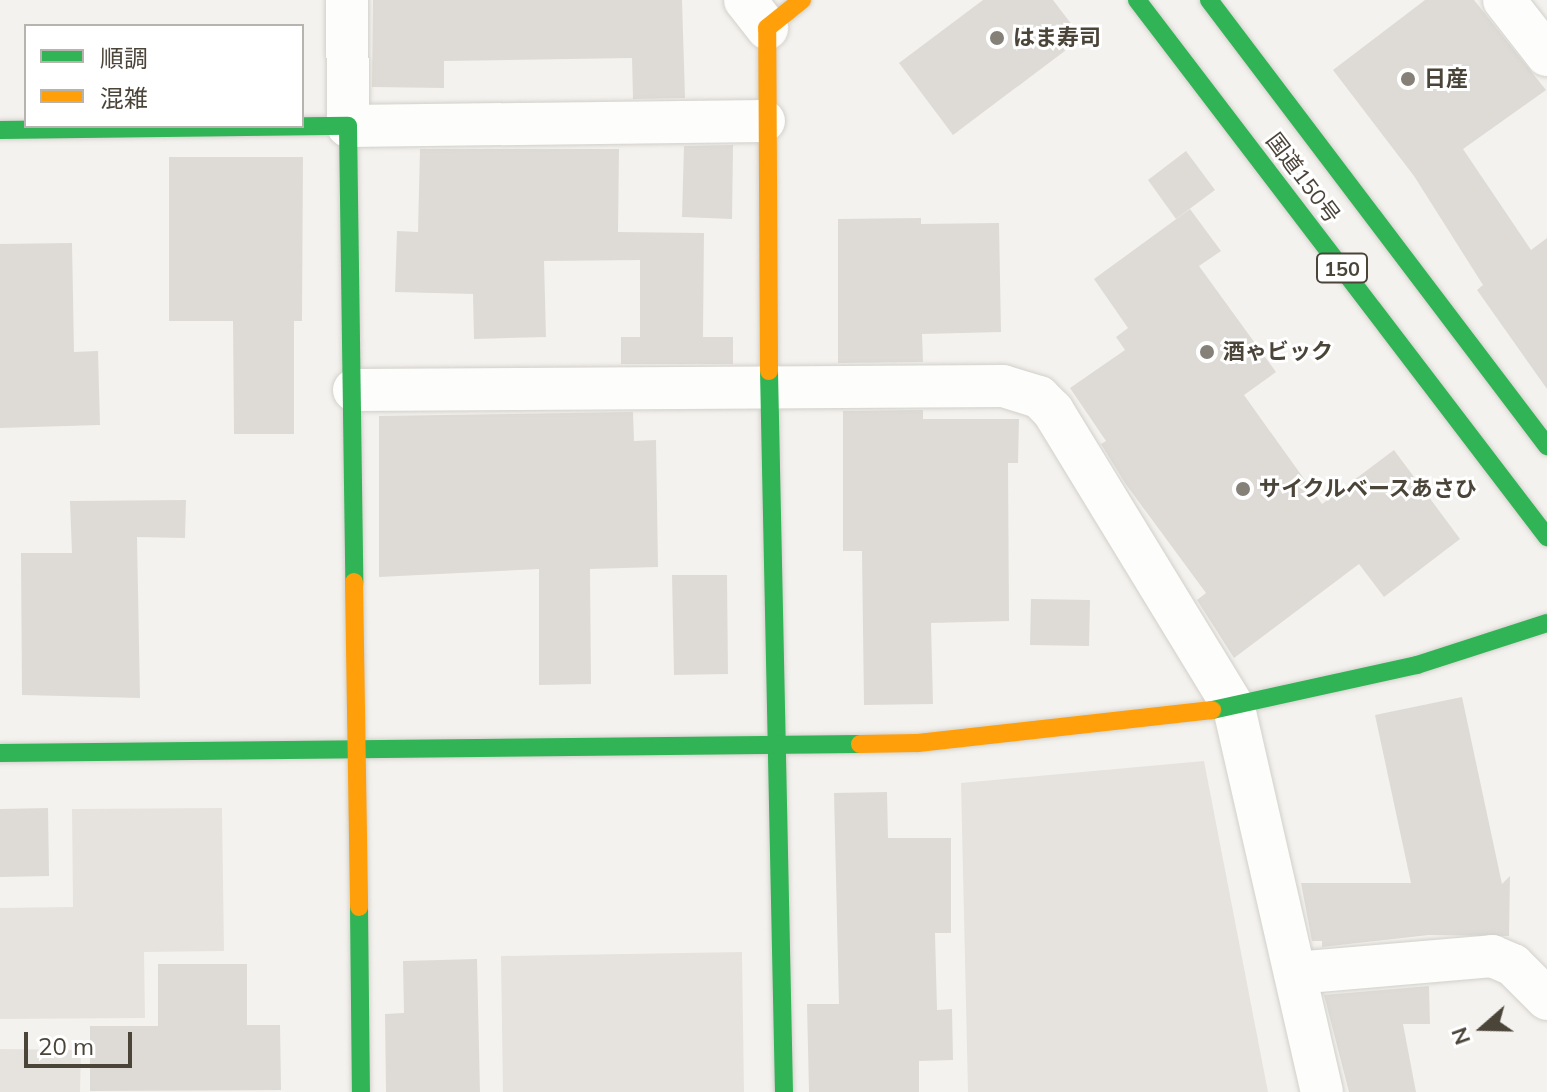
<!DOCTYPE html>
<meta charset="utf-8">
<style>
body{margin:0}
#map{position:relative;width:1547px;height:1092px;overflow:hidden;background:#f4f2ee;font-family:Mulish,"Noto Sans JP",sans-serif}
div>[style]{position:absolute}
.parking>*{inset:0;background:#e6e3df}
.building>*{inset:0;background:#dedbd6}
.roads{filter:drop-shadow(0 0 2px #d2d0cb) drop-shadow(0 0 2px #d2d0cb)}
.street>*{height:42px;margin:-21px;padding:0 21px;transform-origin:21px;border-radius:21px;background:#fdfdfc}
.fast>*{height:18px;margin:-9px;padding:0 9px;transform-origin:9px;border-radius:9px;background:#30b455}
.slow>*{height:18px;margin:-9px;padding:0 9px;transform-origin:9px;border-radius:9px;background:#ff9f0a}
.dots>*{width:22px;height:22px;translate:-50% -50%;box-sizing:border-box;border:4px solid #fff;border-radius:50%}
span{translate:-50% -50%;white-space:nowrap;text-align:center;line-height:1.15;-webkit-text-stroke:6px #fff;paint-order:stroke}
.shield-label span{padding:2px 6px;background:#fff;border:2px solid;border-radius:6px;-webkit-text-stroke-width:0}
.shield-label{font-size:20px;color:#4b4439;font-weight:700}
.poi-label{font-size:22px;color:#4b4439;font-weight:700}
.left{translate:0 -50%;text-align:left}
.street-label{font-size:22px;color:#4b4439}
.legend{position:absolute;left:24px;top:24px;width:280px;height:104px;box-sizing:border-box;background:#fff;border:2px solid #b7b4b0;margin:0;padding:10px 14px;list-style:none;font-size:24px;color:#4b4439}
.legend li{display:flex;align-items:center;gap:16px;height:40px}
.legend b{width:40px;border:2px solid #b7b4b0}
.north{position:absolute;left:1443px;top:988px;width:80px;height:80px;-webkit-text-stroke:6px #fff;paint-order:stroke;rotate:250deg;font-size:22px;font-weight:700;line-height:32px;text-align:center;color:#4b4439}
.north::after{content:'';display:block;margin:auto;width:28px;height:36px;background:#4b4439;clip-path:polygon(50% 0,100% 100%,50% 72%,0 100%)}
.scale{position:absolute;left:24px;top:1032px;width:108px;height:36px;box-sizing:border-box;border:4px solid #4b4439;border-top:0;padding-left:10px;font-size:24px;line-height:28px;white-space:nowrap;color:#4b4439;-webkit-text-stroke:6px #fff;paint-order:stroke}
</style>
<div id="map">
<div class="parking">
<div style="clip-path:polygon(1204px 761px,1268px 1092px,968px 1092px,961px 783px)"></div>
<div style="clip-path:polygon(222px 808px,224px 951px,144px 952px,145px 1018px,0 1019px,0 908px,73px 907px,72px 809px)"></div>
<div style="clip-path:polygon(742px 952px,744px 1092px,503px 1092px,501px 956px)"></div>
<div style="clip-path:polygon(0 1049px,81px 1050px,80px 1092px,0 1092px)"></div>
</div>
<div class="building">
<div style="clip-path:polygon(373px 0,682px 0,685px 98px,633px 99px,632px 58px,444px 61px,444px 88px,372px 87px)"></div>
<div style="clip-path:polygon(983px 0,1053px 0,1082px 38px,953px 135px,899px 63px)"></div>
<div style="clip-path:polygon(1425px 0,1474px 0,1546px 90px,1463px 149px,1531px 250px,1547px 238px,1547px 389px,1477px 290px,1483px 285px,1414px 176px,1333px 70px)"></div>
<div style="clip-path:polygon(733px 145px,732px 219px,682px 217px,684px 146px)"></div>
<div style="clip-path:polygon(420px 149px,619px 149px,618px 232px,704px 233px,703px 337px,733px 337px,733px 364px,621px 364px,621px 337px,640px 337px,640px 260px,544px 261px,546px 337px,474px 339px,473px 294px,395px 292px,397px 231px,418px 232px)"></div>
<div style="clip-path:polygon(1186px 151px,1215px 190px,1176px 219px,1148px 180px)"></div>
<div style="clip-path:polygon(169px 157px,303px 157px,302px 321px,294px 321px,294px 434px,234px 434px,233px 321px,169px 321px)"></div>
<div style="clip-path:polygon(1190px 209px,1221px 251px,1199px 266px,1276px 372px,1244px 395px,1322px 504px,1394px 450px,1460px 539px,1384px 597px,1359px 564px,1234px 658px,1197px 600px,1206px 593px,1125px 483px,1101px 444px,1106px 441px,1070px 388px,1125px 350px,1116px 337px,1128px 328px,1094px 279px)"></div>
<div style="clip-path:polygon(921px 218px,921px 224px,999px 223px,1001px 332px,922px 334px,923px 362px,838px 363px,838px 219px)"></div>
<div style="clip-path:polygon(72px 243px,74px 352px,98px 351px,100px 425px,0 428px,0 244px)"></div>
<div style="clip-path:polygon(923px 410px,923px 419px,1019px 419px,1018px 463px,1008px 463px,1009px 621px,931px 623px,933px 704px,864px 705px,862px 551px,843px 551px,843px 411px)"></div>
<div style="clip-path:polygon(633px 412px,634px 441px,656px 440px,658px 567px,590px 569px,591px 684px,539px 685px,539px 569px,379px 577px,379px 416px)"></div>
<div style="clip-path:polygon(186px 500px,185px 538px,137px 537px,140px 698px,22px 695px,21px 553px,72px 553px,70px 501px)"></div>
<div style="clip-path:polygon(672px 575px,727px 575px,728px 674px,674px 675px)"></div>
<div style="clip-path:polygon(1031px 599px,1090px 600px,1089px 646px,1030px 645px)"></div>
<div style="clip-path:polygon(1462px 697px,1502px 884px,1510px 876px,1509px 936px,1429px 935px,1322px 947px,1322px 941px,1312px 941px,1301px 883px,1411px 883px,1375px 715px)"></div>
<div style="clip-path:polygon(887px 792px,888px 838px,951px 838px,951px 933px,935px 933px,937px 1010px,952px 1009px,953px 1060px,919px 1061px,919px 1092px,809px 1092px,807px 1004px,839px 1004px,834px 793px)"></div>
<div style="clip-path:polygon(48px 808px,49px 876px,0 877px,0 809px)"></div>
<div style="clip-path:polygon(477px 959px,480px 1092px,386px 1092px,385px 1014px,404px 1013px,403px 961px)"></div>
<div style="clip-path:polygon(158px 964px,247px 964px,247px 1025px,280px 1025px,281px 1090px,90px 1091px,90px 1026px,158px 1026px)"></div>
<div style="clip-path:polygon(1429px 986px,1430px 1024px,1403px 1024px,1416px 1092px,1349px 1092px,1324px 995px)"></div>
</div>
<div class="roads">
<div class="street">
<div style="left:347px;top:0;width:126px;rotate:89.5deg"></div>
<div style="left:348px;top:126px;width:416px;rotate:-0.7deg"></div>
<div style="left:745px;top:0;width:36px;rotate:52deg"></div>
<div style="left:1504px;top:0;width:70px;rotate:52deg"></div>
<div style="left:354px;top:390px;width:649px;rotate:-0.35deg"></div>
<div style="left:1003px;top:386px;width:38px;rotate:17deg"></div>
<div style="left:1039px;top:397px;width:20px;rotate:45deg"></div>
<div style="left:1053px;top:411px;width:348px;rotate:58.6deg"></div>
<div style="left:1234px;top:708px;width:394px;rotate:77.1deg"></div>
<div style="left:1295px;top:973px;width:198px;rotate:-4.9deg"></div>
<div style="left:1492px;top:956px;width:23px;rotate:23deg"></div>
<div style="left:1513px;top:965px;width:48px;rotate:45deg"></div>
</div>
<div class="fast">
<div style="left:1137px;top:0;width:676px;rotate:52.64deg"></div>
<div style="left:1209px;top:0;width:560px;rotate:52.84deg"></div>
<div style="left:0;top:130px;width:348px;rotate:-0.7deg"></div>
<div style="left:348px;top:126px;width:456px;rotate:89.2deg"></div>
<div style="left:769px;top:371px;width:721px;rotate:88.81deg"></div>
<div style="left:1212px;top:710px;width:210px;rotate:-12.4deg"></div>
<div style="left:1417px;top:665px;width:137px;rotate:-17.9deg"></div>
<div style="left:0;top:753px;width:860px;rotate:-0.6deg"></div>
<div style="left:359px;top:907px;width:185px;rotate:89.4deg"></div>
</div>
<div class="slow">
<div style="left:769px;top:371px;width:343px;rotate:-90.3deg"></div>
<div style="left:767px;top:28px;width:45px;rotate:-38.7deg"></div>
<div style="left:354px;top:582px;width:325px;rotate:89.1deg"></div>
<div style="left:860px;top:744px;width:58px;rotate:-1deg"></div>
<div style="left:918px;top:743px;width:296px;rotate:-6.4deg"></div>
</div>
</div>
<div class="dots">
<div style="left:997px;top:38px;background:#868178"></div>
<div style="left:1408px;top:79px;background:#868178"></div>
<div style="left:1207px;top:352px;background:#868178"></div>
<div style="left:1243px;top:489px;background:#868178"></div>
</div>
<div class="shield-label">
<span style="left:1342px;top:268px">150</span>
</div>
<div class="poi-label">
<span class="left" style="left:1013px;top:38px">はま寿司</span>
<span class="left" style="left:1424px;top:79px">日産</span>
<span class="left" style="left:1223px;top:352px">酒ゃビック</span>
<span class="left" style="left:1259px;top:489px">サイクルベースあさひ</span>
</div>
<div class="street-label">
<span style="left:1303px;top:178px;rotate:53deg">国道150号</span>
</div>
<ul class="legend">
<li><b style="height:10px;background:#30b455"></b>順調</li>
<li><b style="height:10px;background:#ff9f0a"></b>混雑</li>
</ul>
<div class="north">N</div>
<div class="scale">20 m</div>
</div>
